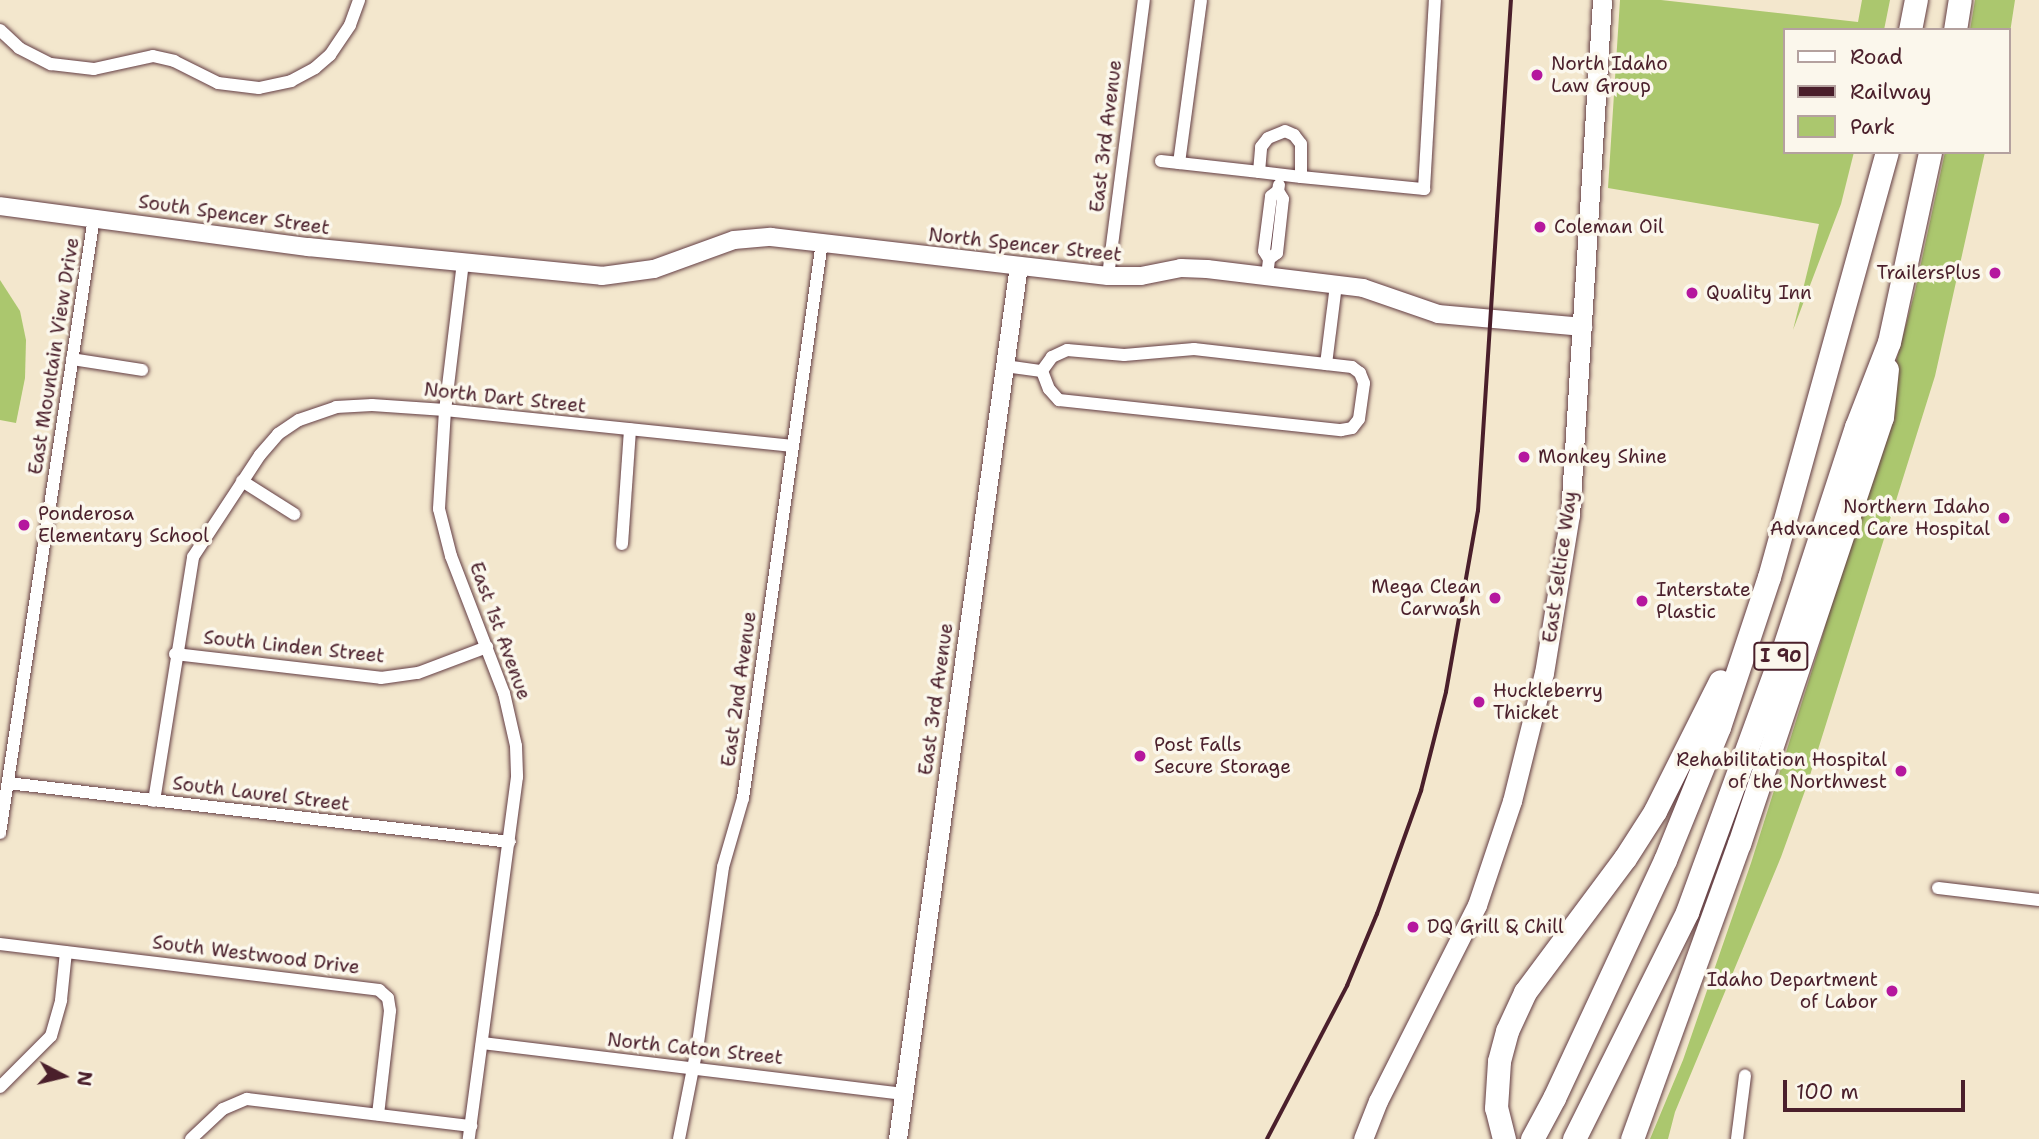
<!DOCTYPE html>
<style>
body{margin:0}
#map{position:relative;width:2039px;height:1139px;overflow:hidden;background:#f3e7cd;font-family:"Shantell Sans",sans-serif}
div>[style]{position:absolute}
.green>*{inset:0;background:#abc76e}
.roads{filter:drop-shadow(0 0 2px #633d43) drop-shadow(0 0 2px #633d43)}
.street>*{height:12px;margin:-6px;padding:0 6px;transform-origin:6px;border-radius:6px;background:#fff}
.secondary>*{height:18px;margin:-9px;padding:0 9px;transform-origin:9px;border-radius:9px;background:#fff}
.primary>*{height:19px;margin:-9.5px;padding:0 9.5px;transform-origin:9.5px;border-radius:9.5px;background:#fff}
.highway>*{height:23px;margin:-11.5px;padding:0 11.5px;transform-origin:11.5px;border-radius:11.5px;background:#fff}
.rail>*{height:3.5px;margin:-1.75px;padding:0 1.75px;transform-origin:1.75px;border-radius:1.75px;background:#4a1f2b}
.dots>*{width:19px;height:19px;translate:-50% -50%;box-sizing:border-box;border:4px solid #fbf7ec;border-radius:50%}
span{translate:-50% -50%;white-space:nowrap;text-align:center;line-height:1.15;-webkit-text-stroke:7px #fbf7ec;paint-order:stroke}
.shield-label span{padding:2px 5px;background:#fbf7ec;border:2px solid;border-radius:5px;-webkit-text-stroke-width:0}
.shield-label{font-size:18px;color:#4a1f2b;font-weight:700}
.poi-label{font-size:19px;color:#4a1f2b}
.left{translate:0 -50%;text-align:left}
.right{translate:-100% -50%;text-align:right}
.street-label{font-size:19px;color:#4a1f2b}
.legend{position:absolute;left:1783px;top:28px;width:228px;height:126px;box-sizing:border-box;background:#fbf7ec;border:2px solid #b4a19f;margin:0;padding:9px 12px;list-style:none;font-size:21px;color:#4a1f2b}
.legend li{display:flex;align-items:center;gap:14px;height:35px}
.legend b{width:35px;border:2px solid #b4a19f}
.north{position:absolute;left:28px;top:1041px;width:70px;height:70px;-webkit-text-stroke:5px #fbf7ec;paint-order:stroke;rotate:97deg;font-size:19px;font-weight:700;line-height:28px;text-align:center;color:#4a1f2b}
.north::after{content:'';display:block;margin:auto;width:24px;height:32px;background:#4a1f2b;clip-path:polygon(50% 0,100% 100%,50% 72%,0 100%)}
.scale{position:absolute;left:1783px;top:1080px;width:182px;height:32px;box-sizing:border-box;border:4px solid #4a1f2b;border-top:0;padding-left:9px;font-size:21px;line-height:24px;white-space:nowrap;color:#4a1f2b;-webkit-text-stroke:5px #fbf7ec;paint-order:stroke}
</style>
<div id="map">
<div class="green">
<div style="clip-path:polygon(1620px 0,1661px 0,1858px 22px,1862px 0,1890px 0,1884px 30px,1785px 30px,1785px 152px,1854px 152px,1841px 204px,1793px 330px,1819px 224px,1608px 188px)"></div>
<div style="clip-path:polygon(1975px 0,2015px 0,2009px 39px,2009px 30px,1970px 30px)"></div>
<div style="clip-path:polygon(1945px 152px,1985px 152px,1935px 376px,1806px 788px,1781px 857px,1675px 1112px,1668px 1139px,1650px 1139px,1683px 1060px,1751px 863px,1820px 645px,1915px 291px)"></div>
<div style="clip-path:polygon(0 280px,20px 311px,26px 340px,25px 378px,16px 423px,0 420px)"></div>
</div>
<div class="roads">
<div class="street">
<div style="left:0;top:30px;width:26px;rotate:43deg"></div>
<div style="left:19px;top:48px;width:36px;rotate:27deg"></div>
<div style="left:51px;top:64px;width:43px;rotate:6.6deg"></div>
<div style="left:94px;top:69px;width:60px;rotate:-12.4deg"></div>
<div style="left:153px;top:56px;width:22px;rotate:13deg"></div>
<div style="left:174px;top:61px;width:49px;rotate:26.6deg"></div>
<div style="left:218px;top:83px;width:41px;rotate:7deg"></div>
<div style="left:259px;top:88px;width:33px;rotate:-12deg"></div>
<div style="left:291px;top:81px;width:27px;rotate:-28deg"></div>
<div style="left:315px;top:68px;width:20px;rotate:-41deg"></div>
<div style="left:330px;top:55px;width:36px;rotate:-56deg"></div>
<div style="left:350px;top:25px;width:27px;rotate:-70deg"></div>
<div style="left:1285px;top:131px;width:10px;rotate:24deg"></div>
<div style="left:1294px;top:135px;width:11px;rotate:52deg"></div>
<div style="left:1301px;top:144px;width:33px;rotate:90deg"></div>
<div style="left:1301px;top:177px;width:42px;rotate:-173.2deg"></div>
<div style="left:1259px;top:172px;width:25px;rotate:-85deg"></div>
<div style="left:1261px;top:147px;width:11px;rotate:-52deg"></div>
<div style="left:1268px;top:138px;width:18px;rotate:-22deg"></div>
<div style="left:1161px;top:161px;width:99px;rotate:6.4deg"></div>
<div style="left:1179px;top:163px;width:164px;rotate:-82.3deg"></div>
<div style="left:1301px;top:177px;width:124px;rotate:5.6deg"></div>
<div style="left:1424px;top:189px;width:189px;rotate:-86.7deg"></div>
<div style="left:1269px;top:259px;width:10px;rotate:-37deg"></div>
<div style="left:1277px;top:253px;width:54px;rotate:-83.7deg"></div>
<div style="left:1283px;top:199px;width:9px;rotate:-122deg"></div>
<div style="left:1278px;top:191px;width:6px;rotate:-81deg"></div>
<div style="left:463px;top:262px;width:149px;rotate:96.9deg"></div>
<div style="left:445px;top:410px;width:99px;rotate:93.5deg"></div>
<div style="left:439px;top:509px;width:49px;rotate:75.7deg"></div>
<div style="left:451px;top:556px;width:147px;rotate:68.9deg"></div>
<div style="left:504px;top:693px;width:54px;rotate:77.2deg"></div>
<div style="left:516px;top:746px;width:31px;rotate:88deg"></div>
<div style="left:517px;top:777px;width:365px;rotate:97.6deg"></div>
<div style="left:1108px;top:276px;width:278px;rotate:-82.6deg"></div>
<div style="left:1267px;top:276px;width:17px;rotate:-83deg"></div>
<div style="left:1269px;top:259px;width:9px;rotate:-122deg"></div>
<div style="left:1264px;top:251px;width:55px;rotate:-82.7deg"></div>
<div style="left:1271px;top:196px;width:9px;rotate:-36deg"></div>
<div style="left:72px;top:359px;width:71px;rotate:8.9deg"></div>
<div style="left:1326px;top:364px;width:80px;rotate:-82.8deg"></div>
<div style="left:1005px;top:366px;width:37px;rotate:8deg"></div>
<div style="left:1042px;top:371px;width:19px;rotate:69deg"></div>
<div style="left:1049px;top:389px;width:15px;rotate:48deg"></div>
<div style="left:1059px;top:400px;width:284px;rotate:6.1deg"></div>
<div style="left:1341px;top:430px;width:11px;rotate:-10deg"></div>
<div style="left:1352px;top:428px;width:11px;rotate:-52deg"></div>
<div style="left:1359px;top:419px;width:36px;rotate:-82deg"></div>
<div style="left:1364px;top:383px;width:11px;rotate:-112deg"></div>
<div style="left:1360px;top:373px;width:10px;rotate:-143deg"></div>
<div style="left:1352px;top:367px;width:159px;rotate:-173.5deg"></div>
<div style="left:1194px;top:349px;width:70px;rotate:175.1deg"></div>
<div style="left:1124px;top:355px;width:57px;rotate:-175deg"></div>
<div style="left:1067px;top:350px;width:17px;rotate:155deg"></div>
<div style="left:1052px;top:357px;width:17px;rotate:126deg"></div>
<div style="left:242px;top:481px;width:62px;rotate:32.4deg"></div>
<div style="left:622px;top:544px;width:115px;rotate:-86deg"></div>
<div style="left:175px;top:654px;width:207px;rotate:6.6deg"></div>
<div style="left:381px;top:678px;width:37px;rotate:-8deg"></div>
<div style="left:418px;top:673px;width:74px;rotate:-20.6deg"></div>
<div style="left:8px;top:783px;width:505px;rotate:6.7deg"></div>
<div style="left:154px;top:801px;width:247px;rotate:-80.9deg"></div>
<div style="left:193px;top:557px;width:122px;rotate:-56.7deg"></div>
<div style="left:260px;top:455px;width:28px;rotate:-49deg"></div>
<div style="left:278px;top:434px;width:25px;rotate:-34deg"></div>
<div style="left:299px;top:420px;width:39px;rotate:-19deg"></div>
<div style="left:336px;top:407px;width:36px;rotate:-3deg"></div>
<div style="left:372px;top:405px;width:73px;rotate:3.9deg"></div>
<div style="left:445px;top:410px;width:350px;rotate:5.9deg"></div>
<div style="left:0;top:833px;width:623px;rotate:-81.32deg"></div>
<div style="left:1938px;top:888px;width:102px;rotate:6.8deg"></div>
<div style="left:0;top:944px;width:382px;rotate:6.9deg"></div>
<div style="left:379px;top:990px;width:12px;rotate:42deg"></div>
<div style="left:388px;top:998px;width:13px;rotate:81deg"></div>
<div style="left:390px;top:1011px;width:104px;rotate:96.6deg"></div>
<div style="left:482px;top:1043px;width:425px;rotate:6.9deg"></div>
<div style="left:0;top:1087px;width:72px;rotate:-45deg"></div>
<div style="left:51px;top:1036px;width:37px;rotate:-74deg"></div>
<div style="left:61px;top:1000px;width:48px;rotate:-84.1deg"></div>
<div style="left:191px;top:1139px;width:44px;rotate:-43.2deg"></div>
<div style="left:223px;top:1109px;width:26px;rotate:-23deg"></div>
<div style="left:247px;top:1099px;width:226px;rotate:6.9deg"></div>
<div style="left:679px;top:1139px;width:98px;rotate:-78.8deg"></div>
<div style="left:698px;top:1043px;width:178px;rotate:-81.9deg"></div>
<div style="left:723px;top:867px;width:72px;rotate:-73.8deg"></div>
<div style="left:743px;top:798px;width:562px;rotate:-81.91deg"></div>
<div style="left:1737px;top:1139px;width:64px;rotate:-82.8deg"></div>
</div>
<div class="secondary">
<div style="left:0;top:206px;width:311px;rotate:7.6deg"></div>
<div style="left:308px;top:247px;width:295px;rotate:5.6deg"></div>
<div style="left:602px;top:276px;width:52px;rotate:-7.7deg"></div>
<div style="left:654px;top:269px;width:85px;rotate:-19.9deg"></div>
<div style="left:734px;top:240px;width:37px;rotate:-5deg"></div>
<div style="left:771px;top:237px;width:339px;rotate:6.6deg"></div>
<div style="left:1108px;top:276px;width:33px"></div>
<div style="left:1141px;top:276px;width:41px;rotate:-11.3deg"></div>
<div style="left:1181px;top:268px;width:26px;rotate:2deg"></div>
<div style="left:1207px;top:269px;width:157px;rotate:6.9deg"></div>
<div style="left:1363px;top:288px;width:79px;rotate:19.1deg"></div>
<div style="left:1438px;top:314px;width:146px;rotate:5.1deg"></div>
<div style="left:898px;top:1139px;width:881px;rotate:-82.11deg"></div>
</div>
<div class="primary">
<div style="left:1363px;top:1139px;width:41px;rotate:-68.5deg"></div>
<div style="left:1378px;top:1101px;width:220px;rotate:-63.2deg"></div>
<div style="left:1477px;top:905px;width:110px;rotate:-71.4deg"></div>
<div style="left:1512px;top:801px;width:132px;rotate:-76deg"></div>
<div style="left:1544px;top:673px;width:160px;rotate:-80.7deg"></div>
<div style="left:1570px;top:515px;width:516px;rotate:-86.44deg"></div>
</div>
<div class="highway">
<div style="left:1910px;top:30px;width:31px;rotate:-79deg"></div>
<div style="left:1955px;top:30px;width:30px;rotate:-81deg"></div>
<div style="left:1504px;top:1139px;width:32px;rotate:-104deg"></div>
<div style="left:1496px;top:1108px;width:47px;rotate:-86.3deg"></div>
<div style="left:1499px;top:1061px;width:31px;rotate:-75deg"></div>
<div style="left:1507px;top:1031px;width:43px;rotate:-65.2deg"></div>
<div style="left:1525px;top:992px;width:167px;rotate:-53.3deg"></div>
<div style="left:1625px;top:858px;width:56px;rotate:-57.4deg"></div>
<div style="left:1655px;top:811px;width:145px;rotate:-63.4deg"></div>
<div style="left:1532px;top:1139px;width:47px;rotate:-61.8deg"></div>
<div style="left:1554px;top:1098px;width:263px;rotate:-65deg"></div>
<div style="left:1665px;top:860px;width:144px;rotate:-67.9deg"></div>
<div style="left:1719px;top:727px;width:158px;rotate:-71.6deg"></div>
<div style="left:1769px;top:577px;width:441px;rotate:-74.5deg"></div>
<div style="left:1574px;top:1139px;width:254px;rotate:-63.5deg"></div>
<div style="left:1687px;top:912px;width:279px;rotate:-69.9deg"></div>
<div style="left:1783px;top:650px;width:235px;rotate:-71.9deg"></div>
<div style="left:1856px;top:427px;width:91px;rotate:-68.8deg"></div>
<div style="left:1889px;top:342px;width:194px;rotate:-77.8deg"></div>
<div style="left:1632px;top:1139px;width:314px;rotate:-70.1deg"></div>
<div style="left:1739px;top:844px;width:450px;rotate:-71.5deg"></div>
<div style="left:1882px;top:417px;width:48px;rotate:-84.1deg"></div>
</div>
</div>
<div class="rail">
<div style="left:1267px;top:1139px;width:173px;rotate:-62.4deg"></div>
<div style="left:1347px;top:986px;width:78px;rotate:-67.4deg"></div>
<div style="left:1377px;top:914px;width:131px;rotate:-70.3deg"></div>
<div style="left:1421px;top:791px;width:102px;rotate:-75.8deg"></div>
<div style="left:1446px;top:692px;width:184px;rotate:-80deg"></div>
<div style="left:1478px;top:511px;width:512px;rotate:-86.31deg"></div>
</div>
<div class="dots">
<div style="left:1537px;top:75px;background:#b5179e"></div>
<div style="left:1540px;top:227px;background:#b5179e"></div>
<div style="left:1995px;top:273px;background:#b5179e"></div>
<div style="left:1692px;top:293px;background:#b5179e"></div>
<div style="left:1524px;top:457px;background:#b5179e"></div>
<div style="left:2004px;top:518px;background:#b5179e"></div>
<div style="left:24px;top:525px;background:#b5179e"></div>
<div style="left:1495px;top:598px;background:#b5179e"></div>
<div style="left:1642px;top:601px;background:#b5179e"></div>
<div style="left:1479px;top:702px;background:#b5179e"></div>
<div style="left:1140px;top:756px;background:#b5179e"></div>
<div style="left:1901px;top:771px;background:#b5179e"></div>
<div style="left:1413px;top:927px;background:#b5179e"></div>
<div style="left:1892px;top:991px;background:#b5179e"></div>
</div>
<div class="shield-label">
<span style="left:1781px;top:656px">I 90</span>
</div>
<div class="poi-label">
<span class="left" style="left:1551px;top:75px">North Idaho<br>Law Group</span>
<span class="left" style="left:1554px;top:227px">Coleman Oil</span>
<span class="right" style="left:1981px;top:273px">TrailersPlus</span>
<span class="left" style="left:1706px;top:293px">Quality Inn</span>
<span class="left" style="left:1538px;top:457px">Monkey Shine</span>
<span class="right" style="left:1990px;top:518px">Northern Idaho<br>Advanced Care Hospital</span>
<span class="left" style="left:38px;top:525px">Ponderosa<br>Elementary School</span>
<span class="right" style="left:1481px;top:598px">Mega Clean<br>Carwash</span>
<span class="left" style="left:1656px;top:601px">Interstate<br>Plastic</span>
<span class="left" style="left:1493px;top:702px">Huckleberry<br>Thicket</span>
<span class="left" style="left:1154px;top:756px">Post Falls<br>Secure Storage</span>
<span class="right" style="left:1887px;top:771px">Rehabilitation Hospital<br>of the Northwest</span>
<span class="left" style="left:1427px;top:927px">DQ Grill &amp; Chill</span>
<span class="right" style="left:1878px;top:991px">Idaho Department<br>of Labor</span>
</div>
<div class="street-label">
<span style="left:1106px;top:136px;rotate:-83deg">East 3rd Avenue</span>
<span style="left:234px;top:215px;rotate:8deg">South Spencer Street</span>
<span style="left:1025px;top:245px;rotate:6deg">North Spencer Street</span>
<span style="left:54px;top:356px;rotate:-81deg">East Mountain View Drive</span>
<span style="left:505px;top:398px;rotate:6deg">North Dart Street</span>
<span style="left:1560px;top:567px;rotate:-82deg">East Seltice Way</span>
<span style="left:500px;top:631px;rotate:70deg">East 1st Avenue</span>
<span style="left:294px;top:647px;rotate:6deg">South Linden Street</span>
<span style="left:739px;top:689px;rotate:-82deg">East 2nd Avenue</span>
<span style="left:936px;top:699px;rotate:-82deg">East 3rd Avenue</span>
<span style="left:261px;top:794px;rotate:7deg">South Laurel Street</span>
<span style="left:256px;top:955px;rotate:7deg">South Westwood Drive</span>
<span style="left:695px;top:1049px;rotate:6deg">North Caton Street</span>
</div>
<ul class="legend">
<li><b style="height:9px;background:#fff"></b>Road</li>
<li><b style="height:9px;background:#4a1f2b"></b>Railway</li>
<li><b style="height:19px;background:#abc76e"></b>Park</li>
</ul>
<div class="north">N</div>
<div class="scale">100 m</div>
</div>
